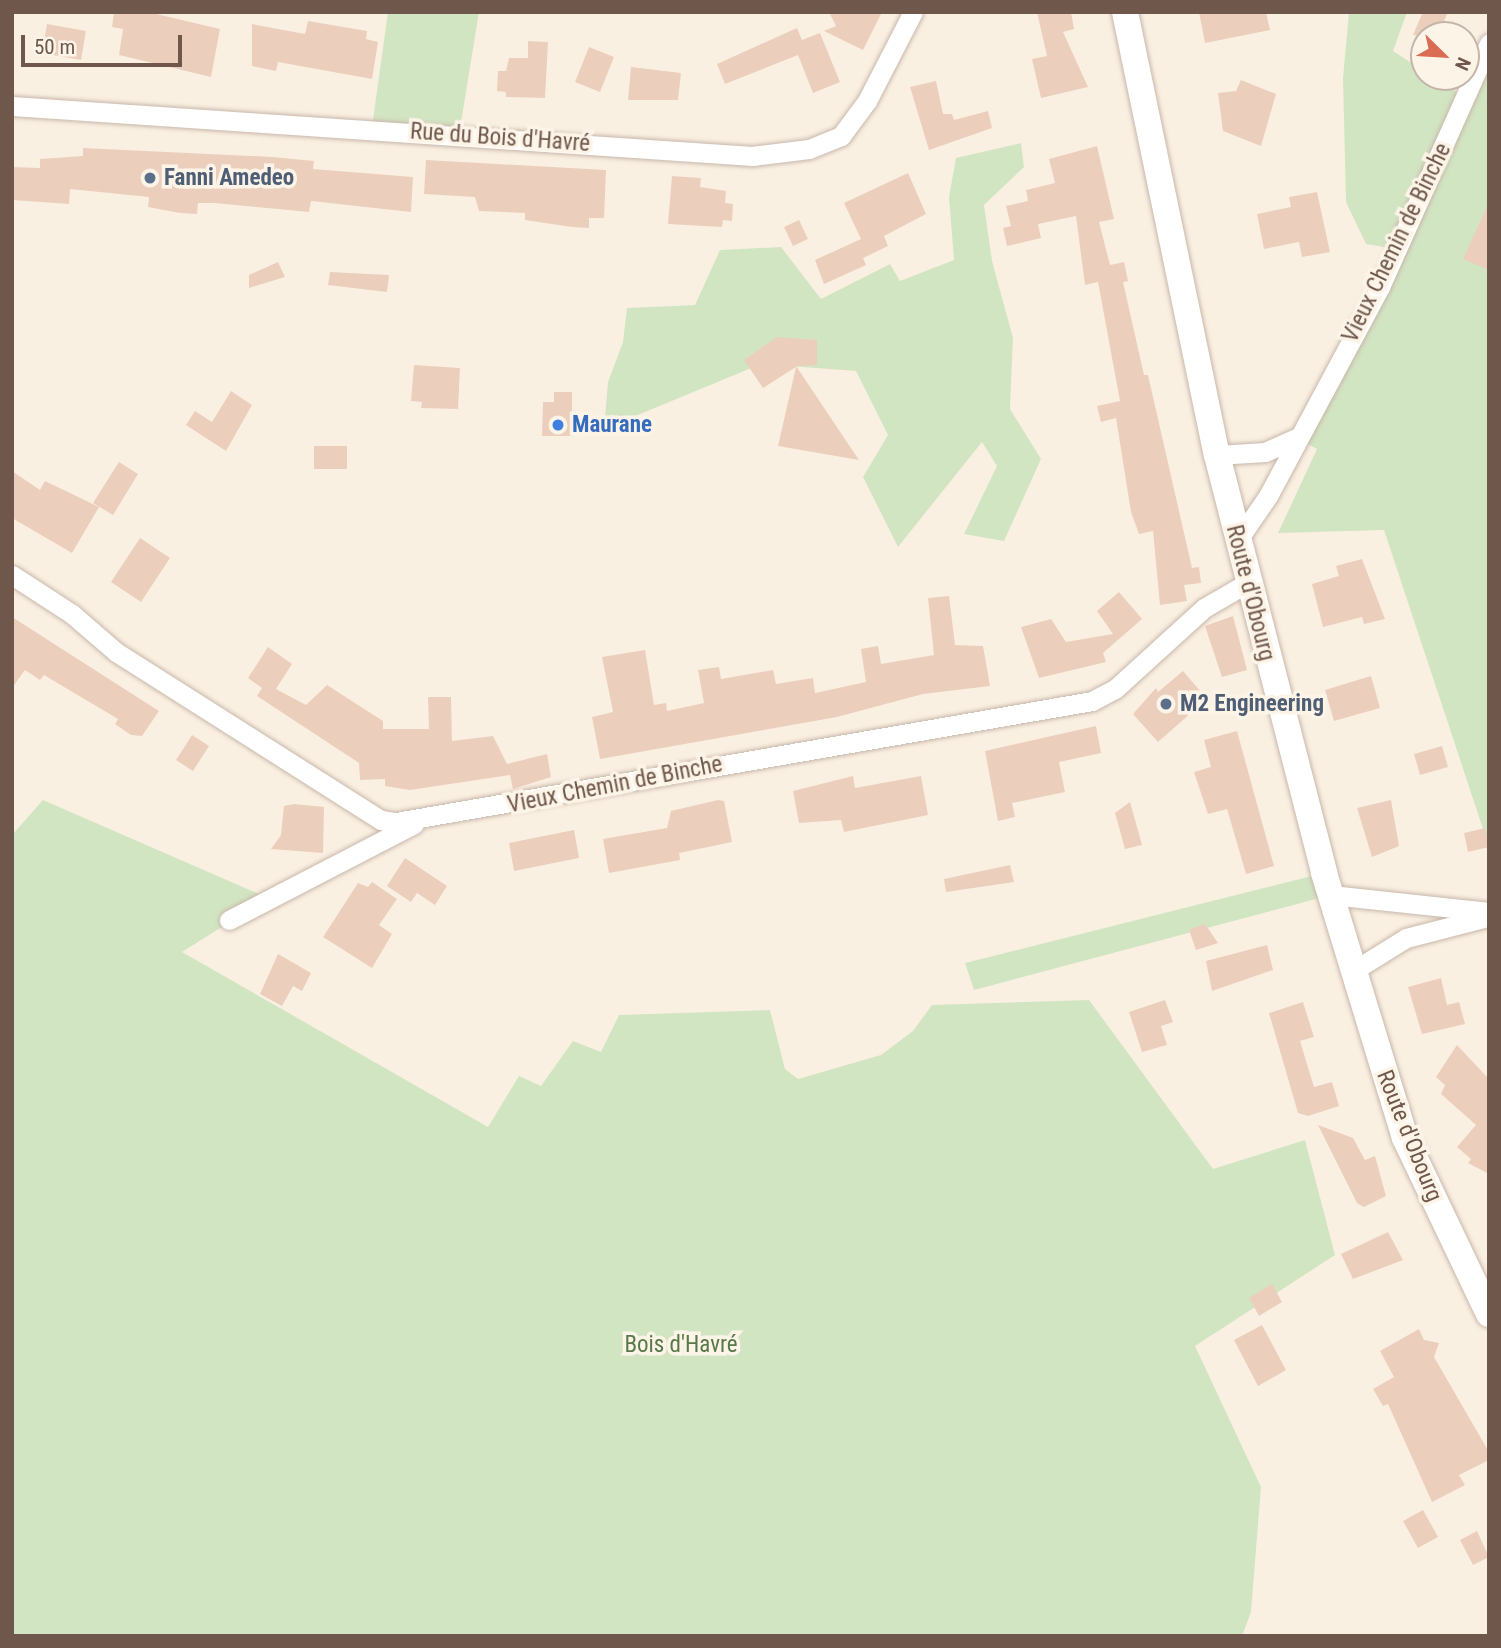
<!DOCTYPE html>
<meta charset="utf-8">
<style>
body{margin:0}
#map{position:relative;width:1501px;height:1648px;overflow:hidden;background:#faf0e2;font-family:"Roboto Condensed",sans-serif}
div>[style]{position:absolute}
.green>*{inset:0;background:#d2e5c3}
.building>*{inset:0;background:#eccebd}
.roads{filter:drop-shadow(0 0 2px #c9b7aa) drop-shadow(0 0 2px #c9b7aa)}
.street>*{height:19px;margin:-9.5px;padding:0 9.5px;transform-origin:9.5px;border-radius:9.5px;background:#fff}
.secondary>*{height:26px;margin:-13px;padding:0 13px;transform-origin:13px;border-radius:13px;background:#fff}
.dots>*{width:19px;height:19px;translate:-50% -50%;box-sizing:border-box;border:4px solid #fdf4e8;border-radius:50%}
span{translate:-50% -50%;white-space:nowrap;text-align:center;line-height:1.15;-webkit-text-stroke:7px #fdf4e8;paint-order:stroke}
.street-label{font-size:23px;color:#6f574b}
.service-label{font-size:23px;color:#4e5e75;font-weight:700}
.left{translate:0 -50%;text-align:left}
.shop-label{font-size:23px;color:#366cbe;font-weight:700}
.park-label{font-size:23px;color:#577947}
.frame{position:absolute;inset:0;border:14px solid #6f574b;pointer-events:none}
.north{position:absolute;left:1410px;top:21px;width:70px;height:70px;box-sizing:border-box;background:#fdf4e8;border:2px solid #c4b5a9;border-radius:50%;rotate:114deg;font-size:19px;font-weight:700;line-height:28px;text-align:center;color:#6f574b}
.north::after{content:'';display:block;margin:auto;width:24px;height:32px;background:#d96c52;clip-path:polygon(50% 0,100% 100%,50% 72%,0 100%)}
.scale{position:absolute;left:21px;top:35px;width:161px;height:32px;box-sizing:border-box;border:4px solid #6f574b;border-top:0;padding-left:9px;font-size:21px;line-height:24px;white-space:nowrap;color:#6f574b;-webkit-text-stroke:5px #fdf4e8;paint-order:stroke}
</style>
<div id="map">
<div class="green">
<div style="clip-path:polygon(388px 12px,479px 12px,459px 135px,372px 127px)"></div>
<div style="clip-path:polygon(1349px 12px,1407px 12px,1393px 51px,1424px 71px,1424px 77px,1448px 82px,1463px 101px,1489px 43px,1489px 847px,1384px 530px,1278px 533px,1317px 449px,1297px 438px,1390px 248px,1366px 244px,1346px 202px,1343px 78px)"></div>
<div style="clip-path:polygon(1021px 143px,1024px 167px,984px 205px,992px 261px,1013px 338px,1010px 409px,1041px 459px,1004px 541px,964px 534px,997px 466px,982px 442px,898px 547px,863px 477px,888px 435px,856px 371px,761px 364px,604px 429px,608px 382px,623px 342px,627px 308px,695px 305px,720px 250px,781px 247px,821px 299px,890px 264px,900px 281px,954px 260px,949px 197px,956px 158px)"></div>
<div style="clip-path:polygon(43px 800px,268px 898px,182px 952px,488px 1127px,519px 1076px,541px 1086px,573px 1041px,601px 1052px,619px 1015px,770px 1010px,785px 1069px,798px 1079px,881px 1055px,913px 1031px,932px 1005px,1089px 1000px,1213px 1169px,1305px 1140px,1335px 1255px,1195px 1346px,1261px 1487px,1251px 1612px,1242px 1636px,12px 1636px,12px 835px)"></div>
<div style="clip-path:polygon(1324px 873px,1331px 895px,974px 990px,965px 963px)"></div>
</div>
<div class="building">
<div style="clip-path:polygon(114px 12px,148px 12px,220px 29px,211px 77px,119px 55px,123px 29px,112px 27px)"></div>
<div style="clip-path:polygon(829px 12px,882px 12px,863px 50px,824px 31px,836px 26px)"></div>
<div style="clip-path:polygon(1037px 12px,1071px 12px,1074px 29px,1063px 32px,1088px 87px,1041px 98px,1032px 59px,1047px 56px)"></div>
<div style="clip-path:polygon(1199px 12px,1266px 12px,1270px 30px,1205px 43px)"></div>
<div style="clip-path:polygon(1423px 12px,1448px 12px,1438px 35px,1413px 35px)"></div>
<div style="clip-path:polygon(308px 21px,367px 31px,366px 39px,378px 42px,372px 79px,278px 62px,276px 71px,252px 66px,252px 24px,305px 34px)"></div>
<div style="clip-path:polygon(47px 24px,86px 31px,81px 60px,42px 53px)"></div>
<div style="clip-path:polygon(797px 28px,802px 40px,820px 33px,840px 82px,813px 93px,798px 55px,725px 84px,717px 64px)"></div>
<div style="clip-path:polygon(528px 41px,548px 42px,545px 98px,506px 97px,506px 92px,497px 91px,498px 71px,506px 71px,509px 58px,528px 58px)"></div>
<div style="clip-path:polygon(589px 47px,614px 57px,600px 92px,575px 82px)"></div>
<div style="clip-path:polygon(631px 67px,681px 73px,678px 100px,628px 100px)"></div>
<div style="clip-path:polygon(1241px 80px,1276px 94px,1261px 146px,1223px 131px,1218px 93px,1236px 91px)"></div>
<div style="clip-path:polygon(936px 81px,943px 114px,952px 114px,954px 120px,988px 111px,992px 128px,929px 150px,910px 87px)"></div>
<div style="clip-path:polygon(1097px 146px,1114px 219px,1099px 222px,1110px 265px,1124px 262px,1128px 281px,1123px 282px,1144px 375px,1148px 375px,1192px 568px,1199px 567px,1201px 583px,1184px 585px,1187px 601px,1160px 605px,1153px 531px,1139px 534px,1131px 512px,1116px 418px,1101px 422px,1097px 406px,1120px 401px,1098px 282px,1085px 285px,1076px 216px,1038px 224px,1041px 238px,1007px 246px,1003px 228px,1011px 226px,1006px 206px,1028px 201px,1026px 190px,1055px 183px,1049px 159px)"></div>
<div style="clip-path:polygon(83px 148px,273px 157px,314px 161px,313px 169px,413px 177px,411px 212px,311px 201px,309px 212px,214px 203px,198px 203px,197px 214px,180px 213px,148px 207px,149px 197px,70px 189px,69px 204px,12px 200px,12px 167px,40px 168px,40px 159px,83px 156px)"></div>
<div style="clip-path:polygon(426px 160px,606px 170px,604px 218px,589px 218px,589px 228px,572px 227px,525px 220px,525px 213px,479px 211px,475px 197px,424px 194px)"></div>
<div style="clip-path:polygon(908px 173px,926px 214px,884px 236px,888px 246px,863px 258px,866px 265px,824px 284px,815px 260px,861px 239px,844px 203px)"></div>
<div style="clip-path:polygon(672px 176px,701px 178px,700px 187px,726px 191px,725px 203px,733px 204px,732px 221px,723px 220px,722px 227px,668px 224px)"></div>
<div style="clip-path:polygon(1317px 192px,1330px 252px,1302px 257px,1299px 242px,1264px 249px,1257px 214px,1291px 207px,1289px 197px)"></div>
<div style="clip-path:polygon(1489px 202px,1489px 270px,1463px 259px)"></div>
<div style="clip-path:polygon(799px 220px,808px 239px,793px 246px,784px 227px)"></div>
<div style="clip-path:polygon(278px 262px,285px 277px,249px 288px,249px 275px)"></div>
<div style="clip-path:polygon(330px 272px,389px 275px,387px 292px,328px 285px)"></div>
<div style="clip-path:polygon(777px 337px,817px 340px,817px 365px,796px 366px,859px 460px,778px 446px,796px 367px,763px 388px,744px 360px)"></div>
<div style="clip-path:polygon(414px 365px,460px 368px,458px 409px,421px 408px,422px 402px,411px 401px)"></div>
<div style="clip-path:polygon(231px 391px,252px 405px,226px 451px,186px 425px,195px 411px,212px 422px)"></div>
<div style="clip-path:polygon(554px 392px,572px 392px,572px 436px,542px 436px,543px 402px,554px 402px)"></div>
<div style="clip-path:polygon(314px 446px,347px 446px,347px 469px,314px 469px)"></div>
<div style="clip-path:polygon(119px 462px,138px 474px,113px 515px,93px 503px)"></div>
<div style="clip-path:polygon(12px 471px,40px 490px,45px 481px,99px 507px,72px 553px,12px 518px)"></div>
<div style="clip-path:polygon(140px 538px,170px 558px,141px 602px,111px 582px)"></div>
<div style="clip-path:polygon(1362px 559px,1385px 619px,1364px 624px,1362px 617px,1323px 627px,1312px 584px,1339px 576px,1336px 566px)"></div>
<div style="clip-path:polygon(1119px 592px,1142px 619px,1103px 653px,1106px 662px,1039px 678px,1021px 627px,1051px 619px,1066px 642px,1113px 634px,1097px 611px)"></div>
<div style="clip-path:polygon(949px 596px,955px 645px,983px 646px,990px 686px,923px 694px,837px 717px,600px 759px,592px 717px,613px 712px,602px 657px,645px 650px,654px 705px,666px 703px,667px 711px,704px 703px,698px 670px,719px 667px,721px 679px,773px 670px,776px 684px,813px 678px,815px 693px,866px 682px,861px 649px,878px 646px,881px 664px,934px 655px,928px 598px)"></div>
<div style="clip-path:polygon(1233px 616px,1247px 670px,1222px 677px,1205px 626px)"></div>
<div style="clip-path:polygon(12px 617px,159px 711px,142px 736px,131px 735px,115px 724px,118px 719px,44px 675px,40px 680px,25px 670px,12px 688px)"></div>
<div style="clip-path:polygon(268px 647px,292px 664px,276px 689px,306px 705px,327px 685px,383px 721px,383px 729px,429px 729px,428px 697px,451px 697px,452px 741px,493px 736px,507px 764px,547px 754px,551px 777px,513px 789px,510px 775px,410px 790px,385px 786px,385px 779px,360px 780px,359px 763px,257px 696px,262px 688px,248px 678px)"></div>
<div style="clip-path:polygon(1183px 671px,1207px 699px,1158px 742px,1133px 714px,1156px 688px,1158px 692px)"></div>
<div style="clip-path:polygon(1371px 676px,1380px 708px,1334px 721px,1325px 690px)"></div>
<div style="clip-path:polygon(1096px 726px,1101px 753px,1059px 762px,1065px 792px,1012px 803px,1015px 817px,998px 821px,985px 751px)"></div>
<div style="clip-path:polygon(1237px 731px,1274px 866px,1246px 874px,1227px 809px,1208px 814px,1194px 772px,1211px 767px,1204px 740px)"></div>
<div style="clip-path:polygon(192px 735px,209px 746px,193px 771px,176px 760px)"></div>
<div style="clip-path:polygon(1442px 746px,1448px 767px,1420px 775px,1414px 754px)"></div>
<div style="clip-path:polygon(853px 776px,855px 788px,921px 776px,928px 815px,844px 832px,841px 820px,799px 823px,793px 791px)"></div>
<div style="clip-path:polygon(718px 800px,724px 801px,732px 842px,679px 853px,680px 860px,609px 873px,603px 839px,667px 828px,671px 811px)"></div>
<div style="clip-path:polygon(1391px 800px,1399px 846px,1372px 857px,1357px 808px)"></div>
<div style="clip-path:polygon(1130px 802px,1142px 845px,1125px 849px,1115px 813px)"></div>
<div style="clip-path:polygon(294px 804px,324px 807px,323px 853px,271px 849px,281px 835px,284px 806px)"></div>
<div style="clip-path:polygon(1485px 828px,1489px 847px,1468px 852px,1464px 833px)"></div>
<div style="clip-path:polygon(574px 830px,579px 858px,514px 871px,509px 843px)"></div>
<div style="clip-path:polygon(405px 858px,447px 886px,435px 905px,417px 893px,411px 902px,387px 886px)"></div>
<div style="clip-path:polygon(1010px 865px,1014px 882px,946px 892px,944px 879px)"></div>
<div style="clip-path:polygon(372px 882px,397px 899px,379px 925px,392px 934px,372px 968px,323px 937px,358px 883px,368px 887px)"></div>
<div style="clip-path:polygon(1205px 924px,1218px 943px,1196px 950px,1189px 930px)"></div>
<div style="clip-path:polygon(1267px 945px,1273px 970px,1212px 991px,1206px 961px)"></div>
<div style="clip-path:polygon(278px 954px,311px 973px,302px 991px,293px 986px,282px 1006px,260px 994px)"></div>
<div style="clip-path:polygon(1441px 978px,1447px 1005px,1459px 1002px,1465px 1024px,1422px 1034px,1408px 987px)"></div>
<div style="clip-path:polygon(1165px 1000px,1173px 1022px,1161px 1026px,1167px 1045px,1142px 1052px,1129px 1012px)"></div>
<div style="clip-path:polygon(1303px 1002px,1314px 1037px,1300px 1041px,1314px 1087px,1332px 1082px,1339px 1106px,1308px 1116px,1298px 1113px,1269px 1013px)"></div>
<div style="clip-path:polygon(1457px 1045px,1489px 1079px,1489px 1174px,1468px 1163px,1471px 1159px,1457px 1147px,1476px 1125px,1441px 1094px,1445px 1085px,1436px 1077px)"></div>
<div style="clip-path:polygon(1318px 1125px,1353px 1138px,1365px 1160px,1375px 1156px,1386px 1196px,1364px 1207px,1357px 1203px)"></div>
<div style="clip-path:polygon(1388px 1232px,1403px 1260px,1353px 1279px,1341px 1254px)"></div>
<div style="clip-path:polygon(1272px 1284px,1282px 1302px,1259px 1316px,1249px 1298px)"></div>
<div style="clip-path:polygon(1262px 1325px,1286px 1370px,1258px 1386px,1234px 1340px)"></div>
<div style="clip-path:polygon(1419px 1329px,1424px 1340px,1439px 1343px,1434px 1357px,1489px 1452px,1489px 1460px,1459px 1475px,1465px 1485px,1432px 1502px,1388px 1404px,1383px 1406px,1373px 1389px,1394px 1377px,1380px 1351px)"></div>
<div style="clip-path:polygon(1423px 1510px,1438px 1537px,1418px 1548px,1403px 1521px)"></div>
<div style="clip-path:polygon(1477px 1531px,1489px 1557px,1473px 1565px,1460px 1540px)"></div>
</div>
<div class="roads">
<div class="street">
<div style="left:12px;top:106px;width:742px;rotate:3.87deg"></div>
<div style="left:752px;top:156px;width:57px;rotate:-7deg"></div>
<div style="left:809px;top:149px;width:35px;rotate:-22deg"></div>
<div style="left:841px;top:136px;width:44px;rotate:-53.4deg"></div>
<div style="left:867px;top:101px;width:100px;rotate:-62.7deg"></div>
<div style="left:1217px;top:455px;width:48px;rotate:-3.6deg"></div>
<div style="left:1265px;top:452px;width:35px;rotate:-24deg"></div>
<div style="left:1237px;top:541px;width:55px;rotate:-55.4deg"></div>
<div style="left:1268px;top:496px;width:237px;rotate:-61.8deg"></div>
<div style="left:1380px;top:287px;width:267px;rotate:-65.9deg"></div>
<div style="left:12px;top:575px;width:72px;rotate:33deg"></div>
<div style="left:72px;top:614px;width:58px;rotate:40.8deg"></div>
<div style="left:116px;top:652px;width:314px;rotate:32.4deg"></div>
<div style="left:381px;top:820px;width:15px;rotate:8deg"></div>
<div style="left:396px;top:822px;width:706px;rotate:-9.86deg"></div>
<div style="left:1092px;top:701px;width:26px;rotate:-28deg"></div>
<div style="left:1115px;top:689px;width:120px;rotate:-42.3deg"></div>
<div style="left:1204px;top:608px;width:50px;rotate:-30.2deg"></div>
<div style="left:1331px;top:895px;width:159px;rotate:6.1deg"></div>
<div style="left:229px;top:920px;width:208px;rotate:-27.4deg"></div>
<div style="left:1353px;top:971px;width:62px;rotate:-31.9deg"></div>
<div style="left:1406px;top:938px;width:84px;rotate:-14.5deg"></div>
</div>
<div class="secondary">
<div style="left:1125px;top:12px;width:452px;rotate:78.3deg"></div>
<div style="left:1217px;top:455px;width:431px;rotate:75.6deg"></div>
<div style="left:1324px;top:873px;width:277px;rotate:73deg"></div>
<div style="left:1405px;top:1138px;width:195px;rotate:64.5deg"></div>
</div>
</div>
<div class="dots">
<div style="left:150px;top:178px;background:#5c6f8a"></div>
<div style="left:558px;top:425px;background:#3f7fe0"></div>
<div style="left:1166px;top:704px;background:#5c6f8a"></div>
</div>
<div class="street-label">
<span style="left:500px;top:138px;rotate:4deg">Rue du Bois d'Havré</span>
<span style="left:1397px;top:243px;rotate:-64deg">Vieux Chemin de Binche</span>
<span style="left:1250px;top:593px;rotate:76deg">Route d'Obourg</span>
<span style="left:615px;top:785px;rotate:-11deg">Vieux Chemin de Binche</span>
<span style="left:1409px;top:1136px;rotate:68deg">Route d'Obourg</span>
</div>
<div class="service-label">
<span class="left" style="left:164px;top:178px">Fanni Amedeo</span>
<span class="left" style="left:1180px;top:704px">M2 Engineering</span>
</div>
<div class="shop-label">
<span class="left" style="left:572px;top:425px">Maurane</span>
</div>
<div class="park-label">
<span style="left:681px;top:1345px">Bois d'Havré</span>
</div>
<div class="frame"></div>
<div class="north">N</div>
<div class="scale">50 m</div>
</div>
